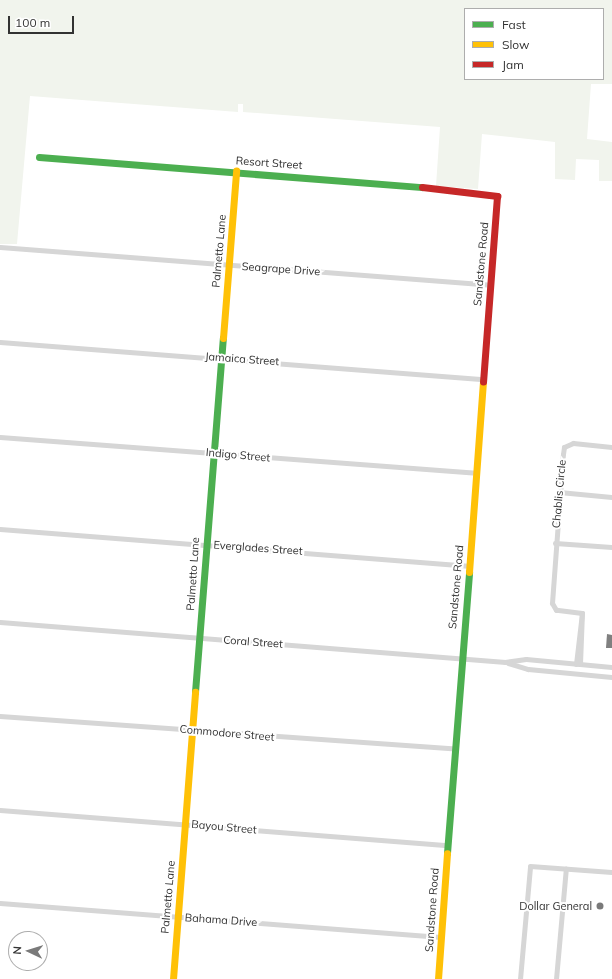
<!DOCTYPE html>
<style>
body{margin:0}
#map{position:relative;width:612px;height:979px;overflow:hidden;background:#fff;font-family:Mulish,sans-serif}
div>[style]{position:absolute}
.green>*{inset:0;background:#f1f4ed}
.building>*{inset:0;background:#808080}
.street>*{height:5px;margin:-2.5px;padding:0 2.5px;transform-origin:2.5px;border-radius:2.5px;background:#d6d6d6}
.fast>*{height:7px;margin:-3.5px;padding:0 3.5px;transform-origin:3.5px;border-radius:3.5px;background:#4caf50}
.slow>*{height:7px;margin:-3.5px;padding:0 3.5px;transform-origin:3.5px;border-radius:3.5px;background:#ffc107}
.jam>*{height:7px;margin:-3.5px;padding:0 3.5px;transform-origin:3.5px;border-radius:3.5px;background:#c62828}
.dots>*{width:11px;height:11px;translate:-50% -50%;box-sizing:border-box;border:2px solid #fff;border-radius:50%}
span{translate:-50% -50%;white-space:nowrap;text-align:center;line-height:1.15;-webkit-text-stroke:4px #fff;paint-order:stroke}
.street-label{font-size:11px;color:#323232}
.poi-label{font-size:11px;color:#323232}
.right{translate:-100% -50%;text-align:right}
.legend{position:absolute;left:464px;top:8px;width:140px;height:72px;box-sizing:border-box;background:#fff;border:1px solid #adadad;margin:0;padding:5px 7px;list-style:none;font-size:12px;color:#323232}
.legend li{display:flex;align-items:center;gap:8px;height:20px}
.legend b{width:20px;border:1px solid #adadad}
.north{position:absolute;left:8px;top:931px;width:40px;height:40px;box-sizing:border-box;background:#fff;border:1px solid #adadad;border-radius:50%;rotate:274deg;font-size:11px;font-weight:700;line-height:16px;text-align:center;color:#323232}
.north::after{content:'';display:block;margin:auto;width:14px;height:18px;background:#7a7a7a;clip-path:polygon(50% 0,100% 100%,50% 72%,0 100%)}
.scale{position:absolute;left:8px;top:16px;width:66px;height:18px;box-sizing:border-box;border:2px solid #323232;border-top:0;padding-left:5px;font-size:12px;line-height:14px;white-space:nowrap;color:#323232;-webkit-text-stroke:3px #fff;paint-order:stroke}
</style>
<div id="map">
<div class="green">
<div style="clip-path:polygon(evenodd,0 0,612px 0,612px 84px,591px 84px,587px 139px,612px 142px,612px 181px,599px 181px,599px 160px,576px 159px,575px 180px,555px 179px,555px 142px,482px 134px,478px 189px,436px 186px,440px 127px,243px 112px,243px 104px,238px 104px,238px 112px,30px 96px,17px 244px,0 244px,0 0,465px 9px,603px 9px,603px 79px,465px 79px,465px 9px)"></div>
</div>
<div class="building">
<div style="clip-path:polygon(607px 634px,612px 635px,612px 648px,606px 648px)"></div>
</div>
<div class="street">
<div style="left:0;top:247px;width:492px;rotate:4.4deg"></div>
<div style="left:0;top:342px;width:485px;rotate:4.4deg"></div>
<div style="left:0;top:437px;width:477px;rotate:4.3deg"></div>
<div style="left:559px;top:492px;width:53px;rotate:5.4deg"></div>
<div style="left:0;top:529px;width:469px;rotate:4.5deg"></div>
<div style="left:555px;top:543px;width:57px;rotate:4deg"></div>
<div style="left:582px;top:613px;width:26px;rotate:-173deg"></div>
<div style="left:556px;top:610px;width:8px;rotate:-120deg"></div>
<div style="left:552px;top:603px;width:149px;rotate:-85.8deg"></div>
<div style="left:563px;top:454px;width:7px;rotate:-82deg"></div>
<div style="left:564px;top:447px;width:10px;rotate:-24deg"></div>
<div style="left:573px;top:443px;width:39px;rotate:6deg"></div>
<div style="left:0;top:622px;width:507px;rotate:4.53deg"></div>
<div style="left:505px;top:662px;width:21px;rotate:-8deg"></div>
<div style="left:526px;top:659px;width:86px;rotate:5.3deg"></div>
<div style="left:508px;top:663px;width:21px;rotate:17deg"></div>
<div style="left:528px;top:669px;width:84px;rotate:5.4deg"></div>
<div style="left:576px;top:664px;width:51px;rotate:-83.3deg"></div>
<div style="left:580px;top:664px;width:51px;rotate:-87.8deg"></div>
<div style="left:0;top:716px;width:456px;rotate:4.1deg"></div>
<div style="left:0;top:810px;width:449px;rotate:4.5deg"></div>
<div style="left:0;top:903px;width:442px;rotate:4.4deg"></div>
<div style="left:520px;top:979px;width:113px;rotate:-84.9deg"></div>
<div style="left:530px;top:866px;width:82px;rotate:4.2deg"></div>
<div style="left:556px;top:979px;width:111px;rotate:-84.9deg"></div>
</div>
<div class="fast">
<div style="left:39px;top:157px;width:384px;rotate:4.5deg"></div>
<div style="left:195px;top:692px;width:355px;rotate:-85.5deg"></div>
<div style="left:447px;top:853px;width:282px;rotate:-85.5deg"></div>
</div>
<div class="slow">
<div style="left:223px;top:338px;width:168px;rotate:-85.5deg"></div>
<div style="left:469px;top:572px;width:192px;rotate:-85.8deg"></div>
<div style="left:173px;top:979px;width:288px;rotate:-85.6deg"></div>
<div style="left:438px;top:979px;width:126px;rotate:-85.9deg"></div>
</div>
<div class="jam">
<div style="left:422px;top:187px;width:76px;rotate:6.8deg"></div>
<div style="left:497px;top:196px;width:186px;rotate:94.3deg"></div>
</div>
<div class="dots">
<div style="left:600px;top:906px;background:#7a7a7a"></div>
</div>
<div class="street-label">
<span style="left:269px;top:163px;rotate:4deg">Resort Street</span>
<span style="left:219px;top:251px;rotate:-85deg">Palmetto Lane</span>
<span style="left:481px;top:264px;rotate:-85deg">Sandstone Road</span>
<span style="left:281px;top:269px;rotate:4deg">Seagrape Drive</span>
<span style="left:242px;top:359px;rotate:4deg">Jamaica Street</span>
<span style="left:238px;top:455px;rotate:5deg">Indigo Street</span>
<span style="left:559px;top:494px;rotate:-85deg">Chablis Circle</span>
<span style="left:258px;top:548px;rotate:4deg">Everglades Street</span>
<span style="left:193px;top:574px;rotate:-86deg">Palmetto Lane</span>
<span style="left:456px;top:587px;rotate:-85deg">Sandstone Road</span>
<span style="left:253px;top:642px;rotate:4deg">Coral Street</span>
<span style="left:227px;top:733px;rotate:5deg">Commodore Street</span>
<span style="left:224px;top:827px;rotate:5deg">Bayou Street</span>
<span style="left:168px;top:897px;rotate:-85deg">Palmetto Lane</span>
<span style="left:432px;top:910px;rotate:-86deg">Sandstone Road</span>
<span style="left:221px;top:920px;rotate:4deg">Bahama Drive</span>
</div>
<div class="poi-label">
<span class="right" style="left:592px;top:906px">Dollar General</span>
</div>
<ul class="legend">
<li><b style="height:5px;background:#4caf50"></b>Fast</li>
<li><b style="height:5px;background:#ffc107"></b>Slow</li>
<li><b style="height:5px;background:#c62828"></b>Jam</li>
</ul>
<div class="north">N</div>
<div class="scale">100 m</div>
</div>
